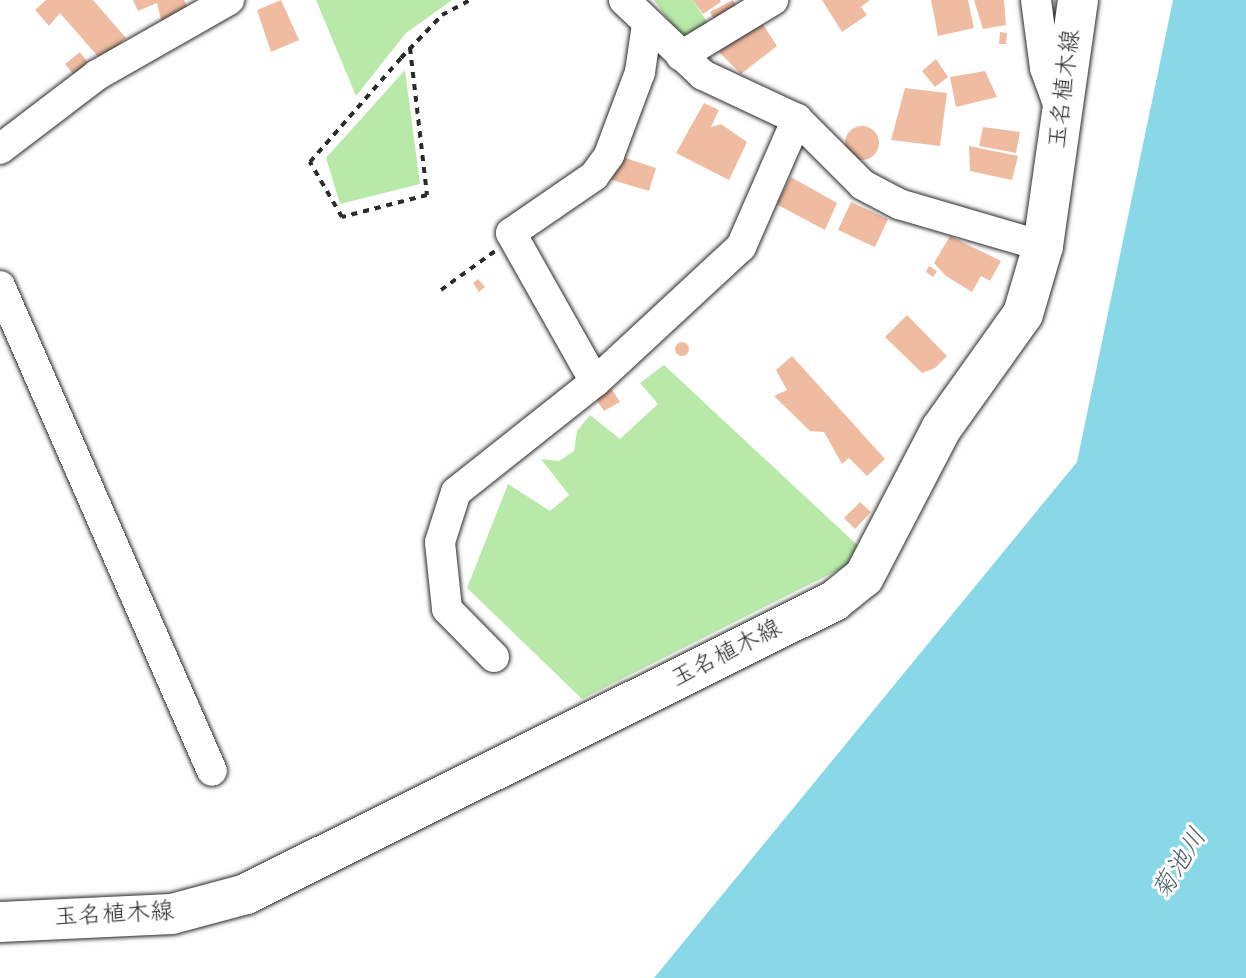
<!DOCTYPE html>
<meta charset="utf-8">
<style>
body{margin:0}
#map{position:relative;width:1246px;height:978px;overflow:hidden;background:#fff;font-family:"Comic Neue","Klee One",sans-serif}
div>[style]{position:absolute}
.green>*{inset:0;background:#b9e9a8}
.water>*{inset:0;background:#89d8e7}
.building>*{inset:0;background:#f0bca1}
.round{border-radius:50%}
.path>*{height:4px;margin-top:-2px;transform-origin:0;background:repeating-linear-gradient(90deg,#2b2b2b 0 6px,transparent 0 12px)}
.roads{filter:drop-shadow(0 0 2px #2b2b2b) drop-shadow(0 0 2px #2b2b2b)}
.minor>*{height:30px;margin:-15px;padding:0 15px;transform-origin:15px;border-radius:15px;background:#fff}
.major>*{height:40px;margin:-20px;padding:0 20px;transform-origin:20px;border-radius:20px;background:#fff}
span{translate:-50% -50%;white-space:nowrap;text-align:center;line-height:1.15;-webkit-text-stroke:6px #fff;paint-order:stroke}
.street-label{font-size:24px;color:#2b2b2b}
.water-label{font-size:26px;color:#475f63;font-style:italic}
</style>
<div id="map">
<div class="green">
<div style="clip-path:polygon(316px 0,452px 0,406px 33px,356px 96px)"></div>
<div style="clip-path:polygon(654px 0,693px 0,709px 25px,700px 43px,675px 29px)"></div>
<div style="clip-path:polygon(405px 70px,420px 184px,340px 204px,326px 158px)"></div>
<div style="clip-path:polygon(664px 365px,868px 555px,582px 699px,467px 588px,508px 484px,550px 511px,569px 495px,541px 459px,559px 461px,574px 451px,577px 431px,590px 415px,620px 439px,658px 404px,640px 383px)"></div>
</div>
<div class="water">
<div style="clip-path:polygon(1173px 0,1246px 0,1246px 978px,654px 978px,1077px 462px)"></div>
</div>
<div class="building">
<div style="clip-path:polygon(46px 0,93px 0,126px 38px,101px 60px,60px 13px,49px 26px,35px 10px)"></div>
<div style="clip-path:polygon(133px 0,184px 0,190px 13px,162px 24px,157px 3px,138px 11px)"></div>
<div style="clip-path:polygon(281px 0,299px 40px,271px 52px,257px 10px)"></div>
<div style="clip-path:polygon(693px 0,720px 0,721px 2px,703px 14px)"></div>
<div style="clip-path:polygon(733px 0,740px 14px,718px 26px,710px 12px)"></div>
<div style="clip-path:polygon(822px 0,870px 0,861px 7px,867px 15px,842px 32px)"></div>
<div style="clip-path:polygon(931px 0,968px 0,974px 28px,938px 36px)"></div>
<div style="clip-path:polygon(974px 0,1004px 0,1006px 25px,983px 29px)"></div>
<div style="clip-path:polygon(758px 17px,777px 46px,741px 74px,713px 46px)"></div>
<div style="clip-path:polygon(1000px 32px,1007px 33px,1006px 44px,999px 44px)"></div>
<div style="clip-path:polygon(80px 52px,89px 64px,74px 75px,65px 64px)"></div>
<div style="clip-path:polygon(936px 59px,948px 77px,935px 87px,922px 71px)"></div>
<div style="clip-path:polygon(985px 71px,997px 97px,956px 107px,950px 77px)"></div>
<div style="clip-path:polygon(905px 88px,947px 93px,940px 146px,891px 140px)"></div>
<div style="clip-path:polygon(704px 103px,719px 110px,711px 127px,721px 124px,747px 142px,729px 180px,676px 153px)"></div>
<div class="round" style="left:845px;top:126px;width:34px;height:34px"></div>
<div style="clip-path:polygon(983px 127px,1020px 132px,1016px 153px,979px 146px)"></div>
<div style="clip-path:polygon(969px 146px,1018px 156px,1012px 180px,970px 171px)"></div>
<div style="clip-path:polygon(616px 155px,656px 168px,649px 191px,609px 179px)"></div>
<div style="clip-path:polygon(791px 177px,837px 203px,825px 230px,776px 204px)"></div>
<div style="clip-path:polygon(851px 202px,888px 219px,875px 247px,838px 230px)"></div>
<div style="clip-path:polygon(950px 236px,1001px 261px,990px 281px,981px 276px,972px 292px,946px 276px,934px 263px)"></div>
<div style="clip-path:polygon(929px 266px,937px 271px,933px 277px,926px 272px)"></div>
<div style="clip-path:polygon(478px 279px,485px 287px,479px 292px,473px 283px)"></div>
<div style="clip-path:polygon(907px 315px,947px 356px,935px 368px,922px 373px,885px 337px)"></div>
<div class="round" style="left:675px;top:342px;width:14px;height:14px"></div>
<div style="clip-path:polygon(792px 356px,885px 459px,867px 476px,849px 458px,842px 464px,824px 432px,810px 431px,774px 396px,787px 390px,776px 370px)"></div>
<div style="clip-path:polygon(609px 385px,620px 402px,604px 411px,594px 396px)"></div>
<div style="clip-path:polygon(860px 502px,871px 512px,855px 529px,844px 518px)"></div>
</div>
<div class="path">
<div style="left:410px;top:48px;width:148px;rotate:83.4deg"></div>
<div style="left:427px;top:195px;width:88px;rotate:165.5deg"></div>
<div style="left:342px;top:217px;width:64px;rotate:-120.2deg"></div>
<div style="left:310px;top:162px;width:138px;rotate:-48.8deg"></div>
<div style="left:401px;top:58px;width:59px;rotate:-46.4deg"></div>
<div style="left:442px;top:15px;width:32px;rotate:-28deg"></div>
<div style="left:441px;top:290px;width:67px;rotate:-35.8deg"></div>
</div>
<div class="roads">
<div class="minor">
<div style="left:624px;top:0;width:109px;rotate:43.5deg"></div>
<div style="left:703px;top:75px;width:104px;rotate:25.1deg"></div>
<div style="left:797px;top:119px;width:93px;rotate:45deg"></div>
<div style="left:863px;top:185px;width:41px;rotate:27.8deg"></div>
<div style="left:899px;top:204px;width:150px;rotate:16.3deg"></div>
<div style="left:1036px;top:0;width:69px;rotate:82.5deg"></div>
<div style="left:1045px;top:68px;width:37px;rotate:70deg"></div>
<div style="left:681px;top:56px;width:108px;rotate:-31.3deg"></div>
<div style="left:0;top:149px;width:122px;rotate:-37.3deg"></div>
<div style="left:97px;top:75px;width:152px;rotate:-29.6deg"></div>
<div style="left:0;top:286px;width:529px;rotate:66.39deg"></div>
<div style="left:595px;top:382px;width:199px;rotate:-42.8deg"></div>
<div style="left:741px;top:247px;width:140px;rotate:-66.4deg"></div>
<div style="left:494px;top:657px;width:67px;rotate:-134.4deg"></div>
<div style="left:447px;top:609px;width:67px;rotate:-96deg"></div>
<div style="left:440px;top:542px;width:52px;rotate:-72.3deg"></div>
<div style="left:456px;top:492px;width:177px;rotate:-38.4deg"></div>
<div style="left:595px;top:382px;width:171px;rotate:-119.4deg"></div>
<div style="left:511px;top:233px;width:101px;rotate:-34.5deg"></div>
<div style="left:594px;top:176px;width:26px;rotate:-54deg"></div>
<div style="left:609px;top:155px;width:89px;rotate:-69.5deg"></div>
<div style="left:640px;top:72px;width:49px;rotate:-81.7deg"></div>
</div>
<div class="major">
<div style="left:0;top:922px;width:172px;rotate:-2.7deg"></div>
<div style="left:172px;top:914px;width:77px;rotate:-15.1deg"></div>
<div style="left:246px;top:894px;width:657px;rotate:-26.49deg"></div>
<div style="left:834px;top:601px;width:38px;rotate:-39deg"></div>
<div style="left:864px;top:577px;width:167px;rotate:-62.5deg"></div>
<div style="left:941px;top:429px;width:141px;rotate:-54.5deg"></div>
<div style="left:1023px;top:314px;width:71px;rotate:-73.6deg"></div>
<div style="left:1043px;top:246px;width:248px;rotate:-81.9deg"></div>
</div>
</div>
<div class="street-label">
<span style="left:1064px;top:89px;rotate:-83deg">玉名植木線</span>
<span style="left:726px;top:653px;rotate:-27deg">玉名植木線</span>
<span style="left:114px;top:914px;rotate:-3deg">玉名植木線</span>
</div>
<div class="water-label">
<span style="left:1180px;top:864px;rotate:-58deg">菊池川</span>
</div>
</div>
